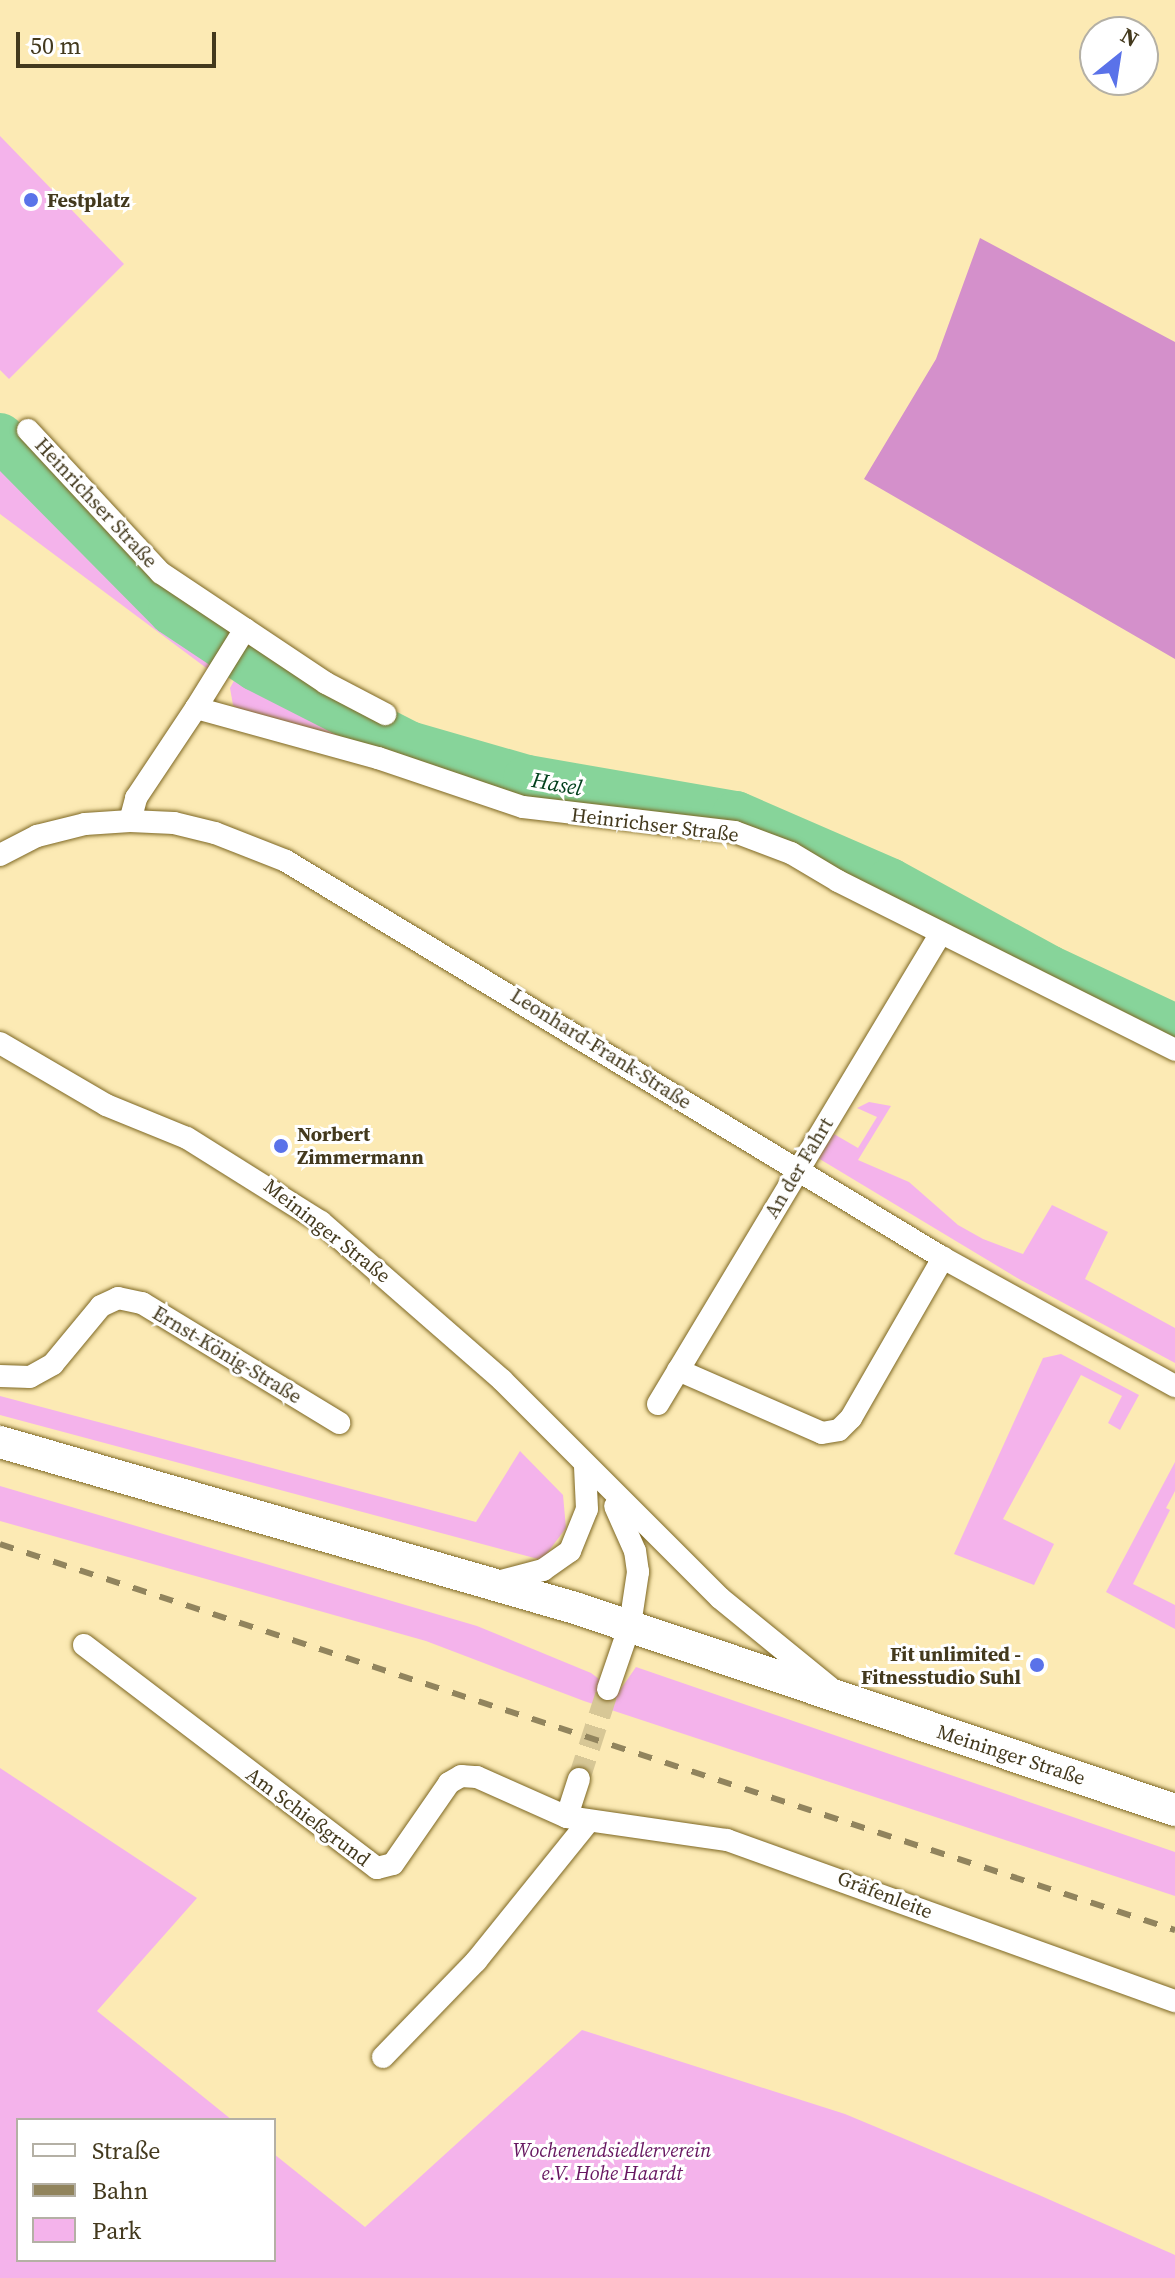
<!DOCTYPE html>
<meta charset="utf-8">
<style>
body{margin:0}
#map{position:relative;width:1175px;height:2278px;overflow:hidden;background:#fceab4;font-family:"Source Serif 4",serif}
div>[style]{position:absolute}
.green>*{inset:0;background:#f4b3eb}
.forest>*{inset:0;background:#d490cb}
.river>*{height:48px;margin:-24px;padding:0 24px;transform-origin:24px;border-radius:24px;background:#87d49a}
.street-tunnel>*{height:22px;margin-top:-11px;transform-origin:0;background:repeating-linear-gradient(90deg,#d7c796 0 22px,transparent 0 33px)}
.roads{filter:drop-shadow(0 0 2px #7d6723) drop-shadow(0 0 2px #7d6723)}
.street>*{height:22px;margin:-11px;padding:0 11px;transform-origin:11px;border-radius:11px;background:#fff}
.secondary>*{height:32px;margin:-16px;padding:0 16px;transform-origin:16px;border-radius:16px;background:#fff}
.rail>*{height:6px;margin-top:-3px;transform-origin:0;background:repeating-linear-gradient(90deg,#91845d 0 14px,transparent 0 28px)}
.dots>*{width:22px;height:22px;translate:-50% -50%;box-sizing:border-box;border:4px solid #fff;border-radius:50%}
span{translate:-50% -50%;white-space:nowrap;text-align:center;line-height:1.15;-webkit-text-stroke:6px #fff;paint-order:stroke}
.poi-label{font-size:20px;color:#43391d;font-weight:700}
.left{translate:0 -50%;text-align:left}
.right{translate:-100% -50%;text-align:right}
.street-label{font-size:20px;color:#43391d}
.park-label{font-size:20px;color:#661660;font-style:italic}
.water-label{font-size:22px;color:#013f1b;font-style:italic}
.legend{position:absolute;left:16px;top:2118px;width:260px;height:144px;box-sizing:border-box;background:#fff;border:2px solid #b4b0a5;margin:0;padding:10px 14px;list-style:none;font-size:24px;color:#43391d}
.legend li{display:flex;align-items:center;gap:16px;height:40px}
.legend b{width:40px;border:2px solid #b4b0a5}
.north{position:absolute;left:1079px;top:16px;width:80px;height:80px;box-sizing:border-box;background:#fff;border:2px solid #b4b0a5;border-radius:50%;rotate:30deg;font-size:22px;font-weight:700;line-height:32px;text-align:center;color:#43391d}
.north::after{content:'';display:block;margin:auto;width:28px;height:36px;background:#5a72e9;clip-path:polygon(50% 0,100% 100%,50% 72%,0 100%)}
.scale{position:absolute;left:16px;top:32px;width:200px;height:36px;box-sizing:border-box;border:4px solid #43391d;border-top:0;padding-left:10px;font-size:24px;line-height:28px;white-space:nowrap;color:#43391d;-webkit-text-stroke:6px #fff;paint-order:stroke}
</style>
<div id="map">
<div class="green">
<div style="clip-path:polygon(0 136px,124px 264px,9px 379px,0 370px)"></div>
<div style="clip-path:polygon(0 416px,126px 548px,125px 559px,226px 634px,209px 670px,0 514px)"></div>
<div style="clip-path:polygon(236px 677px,310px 720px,357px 741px,246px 716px,233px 705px,230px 688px)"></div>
<div style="clip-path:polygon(869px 1102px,891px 1106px,858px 1160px,909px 1182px,958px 1225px,983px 1239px,1023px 1254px,1052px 1205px,1108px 1232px,1085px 1279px,1175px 1328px,1175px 1363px,1019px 1279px,818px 1158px,834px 1134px,858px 1148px,877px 1117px,857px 1108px)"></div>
<div style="clip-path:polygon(1061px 1354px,1139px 1395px,1120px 1430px,1108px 1423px,1122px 1396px,1081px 1375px,1003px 1519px,1054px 1544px,1034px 1585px,954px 1554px,1043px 1358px)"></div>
<div style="clip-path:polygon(0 1396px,476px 1522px,520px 1451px,563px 1495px,566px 1528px,542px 1560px,0 1415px)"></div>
<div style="clip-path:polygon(1175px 1462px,1175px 1491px,1166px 1508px,1170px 1510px,1133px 1584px,1175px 1605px,1175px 1629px,1106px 1592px)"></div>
<div style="clip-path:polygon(0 1486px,477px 1626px,591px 1673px,618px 1693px,636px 1667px,1175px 1852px,1175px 1896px,584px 1701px,426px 1641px,0 1521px)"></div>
<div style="clip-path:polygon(0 1768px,197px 1898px,97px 2011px,232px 2120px,18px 2120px,18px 2260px,274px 2260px,274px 2154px,365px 2227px,582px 2030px,845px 2114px,1039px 2195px,1175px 2255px,1175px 2278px,0 2278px)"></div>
</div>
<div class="forest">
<div style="clip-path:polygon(980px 238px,1175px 342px,1175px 659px,864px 479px,936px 359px)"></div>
</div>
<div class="river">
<div style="left:0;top:437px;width:245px;rotate:45.3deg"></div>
<div style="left:172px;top:611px;width:101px;rotate:33.7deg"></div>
<div style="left:256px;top:667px;width:172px;rotate:27deg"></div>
<div style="left:409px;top:745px;width:123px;rotate:16.1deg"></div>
<div style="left:527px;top:779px;width:212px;rotate:9.8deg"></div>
<div style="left:736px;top:815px;width:168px;rotate:23.5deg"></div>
<div style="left:890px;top:882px;width:181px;rotate:28.7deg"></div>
<div style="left:1049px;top:969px;width:139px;rotate:25.1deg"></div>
</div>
<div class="street-tunnel">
<div style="left:579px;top:1779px;width:95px;rotate:-72.1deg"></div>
</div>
<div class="roads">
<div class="street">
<div style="left:28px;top:430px;width:195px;rotate:47.1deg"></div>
<div style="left:161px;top:573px;width:198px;rotate:33.7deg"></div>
<div style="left:326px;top:683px;width:67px;rotate:27.7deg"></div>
<div style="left:196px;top:708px;width:93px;rotate:-58.2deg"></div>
<div style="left:130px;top:821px;width:24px;rotate:-75deg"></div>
<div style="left:136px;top:798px;width:108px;rotate:-56.3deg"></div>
<div style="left:196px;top:708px;width:189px;rotate:15.4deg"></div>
<div style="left:378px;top:758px;width:153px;rotate:18.7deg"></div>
<div style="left:523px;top:807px;width:213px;rotate:6.7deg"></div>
<div style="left:735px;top:832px;width:60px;rotate:20.6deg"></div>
<div style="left:791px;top:853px;width:55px;rotate:30.8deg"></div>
<div style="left:838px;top:881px;width:377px;rotate:26.6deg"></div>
<div style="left:0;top:855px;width:42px;rotate:-27.2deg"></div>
<div style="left:37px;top:836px;width:49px;rotate:-14deg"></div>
<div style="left:85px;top:824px;width:45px;rotate:-3.8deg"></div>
<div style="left:130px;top:821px;width:44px;rotate:2.6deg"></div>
<div style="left:174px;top:823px;width:42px;rotate:13.7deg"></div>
<div style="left:215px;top:833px;width:76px;rotate:21.5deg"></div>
<div style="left:286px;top:861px;width:768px;rotate:31.14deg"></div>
<div style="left:943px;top:1258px;width:265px;rotate:28.9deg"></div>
<div style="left:0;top:1043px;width:123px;rotate:30.3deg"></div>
<div style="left:106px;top:1105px;width:87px;rotate:22.2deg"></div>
<div style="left:187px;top:1138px;width:158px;rotate:32.1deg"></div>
<div style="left:321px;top:1222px;width:240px;rotate:41.1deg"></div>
<div style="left:502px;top:1380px;width:308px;rotate:45deg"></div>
<div style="left:720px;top:1598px;width:141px;rotate:39.2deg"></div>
<div style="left:678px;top:1370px;width:157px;rotate:23.6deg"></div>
<div style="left:822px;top:1433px;width:17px;rotate:-10deg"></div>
<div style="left:839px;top:1430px;width:17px;rotate:-45deg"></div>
<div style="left:851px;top:1418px;width:185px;rotate:-60.1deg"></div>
<div style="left:0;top:1376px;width:30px;rotate:2deg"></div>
<div style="left:30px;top:1377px;width:26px;rotate:-29deg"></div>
<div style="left:53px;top:1364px;width:75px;rotate:-50.4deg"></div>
<div style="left:101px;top:1306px;width:19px;rotate:-25deg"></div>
<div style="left:118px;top:1298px;width:25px;rotate:12deg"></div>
<div style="left:142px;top:1303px;width:231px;rotate:31.3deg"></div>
<div style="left:658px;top:1404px;width:549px;rotate:-59deg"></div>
<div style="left:494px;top:1583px;width:51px;rotate:-14.9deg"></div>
<div style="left:543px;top:1570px;width:33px;rotate:-35deg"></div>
<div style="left:570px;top:1551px;width:45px;rotate:-68deg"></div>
<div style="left:587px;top:1509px;width:42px;rotate:-92.7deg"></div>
<div style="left:84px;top:1645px;width:368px;rotate:37.3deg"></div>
<div style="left:377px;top:1868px;width:16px;rotate:-14deg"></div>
<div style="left:393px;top:1864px;width:98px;rotate:-55.3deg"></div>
<div style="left:449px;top:1783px;width:14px;rotate:-30deg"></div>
<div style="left:461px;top:1776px;width:16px;rotate:4deg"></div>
<div style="left:477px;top:1777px;width:98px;rotate:24deg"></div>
<div style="left:608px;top:1689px;width:68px;rotate:-71deg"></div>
<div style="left:630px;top:1625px;width:54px;rotate:-81.4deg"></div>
<div style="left:638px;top:1572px;width:21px;rotate:-98deg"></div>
<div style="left:635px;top:1551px;width:49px;rotate:-114deg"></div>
<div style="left:579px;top:1779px;width:40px;rotate:108deg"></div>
<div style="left:567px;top:1817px;width:162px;rotate:8.2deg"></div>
<div style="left:727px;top:1840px;width:476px;rotate:19.8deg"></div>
<div style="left:383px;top:2057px;width:134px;rotate:-45.9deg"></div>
<div style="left:476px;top:1961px;width:179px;rotate:-51.1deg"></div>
</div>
<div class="secondary">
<div style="left:0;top:1442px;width:598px;rotate:16.1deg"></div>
<div style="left:575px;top:1608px;width:633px;rotate:18.61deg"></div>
</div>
</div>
<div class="rail">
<div style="left:0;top:1544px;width:1237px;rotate:18.19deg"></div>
</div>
<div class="dots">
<div style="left:31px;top:200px;background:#5a72e9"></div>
<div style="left:281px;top:1146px;background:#5a72e9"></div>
<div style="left:1037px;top:1665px;background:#5a72e9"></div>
</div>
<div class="poi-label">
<span class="left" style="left:47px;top:200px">Festplatz</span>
<span class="left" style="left:297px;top:1146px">Norbert<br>Zimmermann</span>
<span class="right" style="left:1021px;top:1666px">Fit unlimited -<br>Fitnesstudio Suhl</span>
</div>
<div class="street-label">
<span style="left:96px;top:503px;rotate:47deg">Heinrichser Straße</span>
<span style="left:655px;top:825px;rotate:7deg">Heinrichser Straße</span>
<span style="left:601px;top:1049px;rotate:32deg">Leonhard-Frank-Straße</span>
<span style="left:799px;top:1168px;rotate:-59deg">An der Fahrt</span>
<span style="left:327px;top:1231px;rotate:38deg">Meininger Straße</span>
<span style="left:227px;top:1355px;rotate:31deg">Ernst-König-Straße</span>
<span style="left:1011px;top:1755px;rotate:18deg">Meininger Straße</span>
<span style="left:308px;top:1817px;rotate:37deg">Am Schießgrund</span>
<span style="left:885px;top:1895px;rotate:21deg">Gräfenleite</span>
</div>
<div class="park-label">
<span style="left:612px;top:2162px">Wochenendsiedlerverein<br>e.V. Hohe Haardt</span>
</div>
<div class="water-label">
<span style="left:557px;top:784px;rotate:10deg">Hasel</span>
</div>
<ul class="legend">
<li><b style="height:10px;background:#fff"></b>Straße</li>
<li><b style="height:10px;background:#91845d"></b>Bahn</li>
<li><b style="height:22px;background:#f4b3eb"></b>Park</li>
</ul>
<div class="north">N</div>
<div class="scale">50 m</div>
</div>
